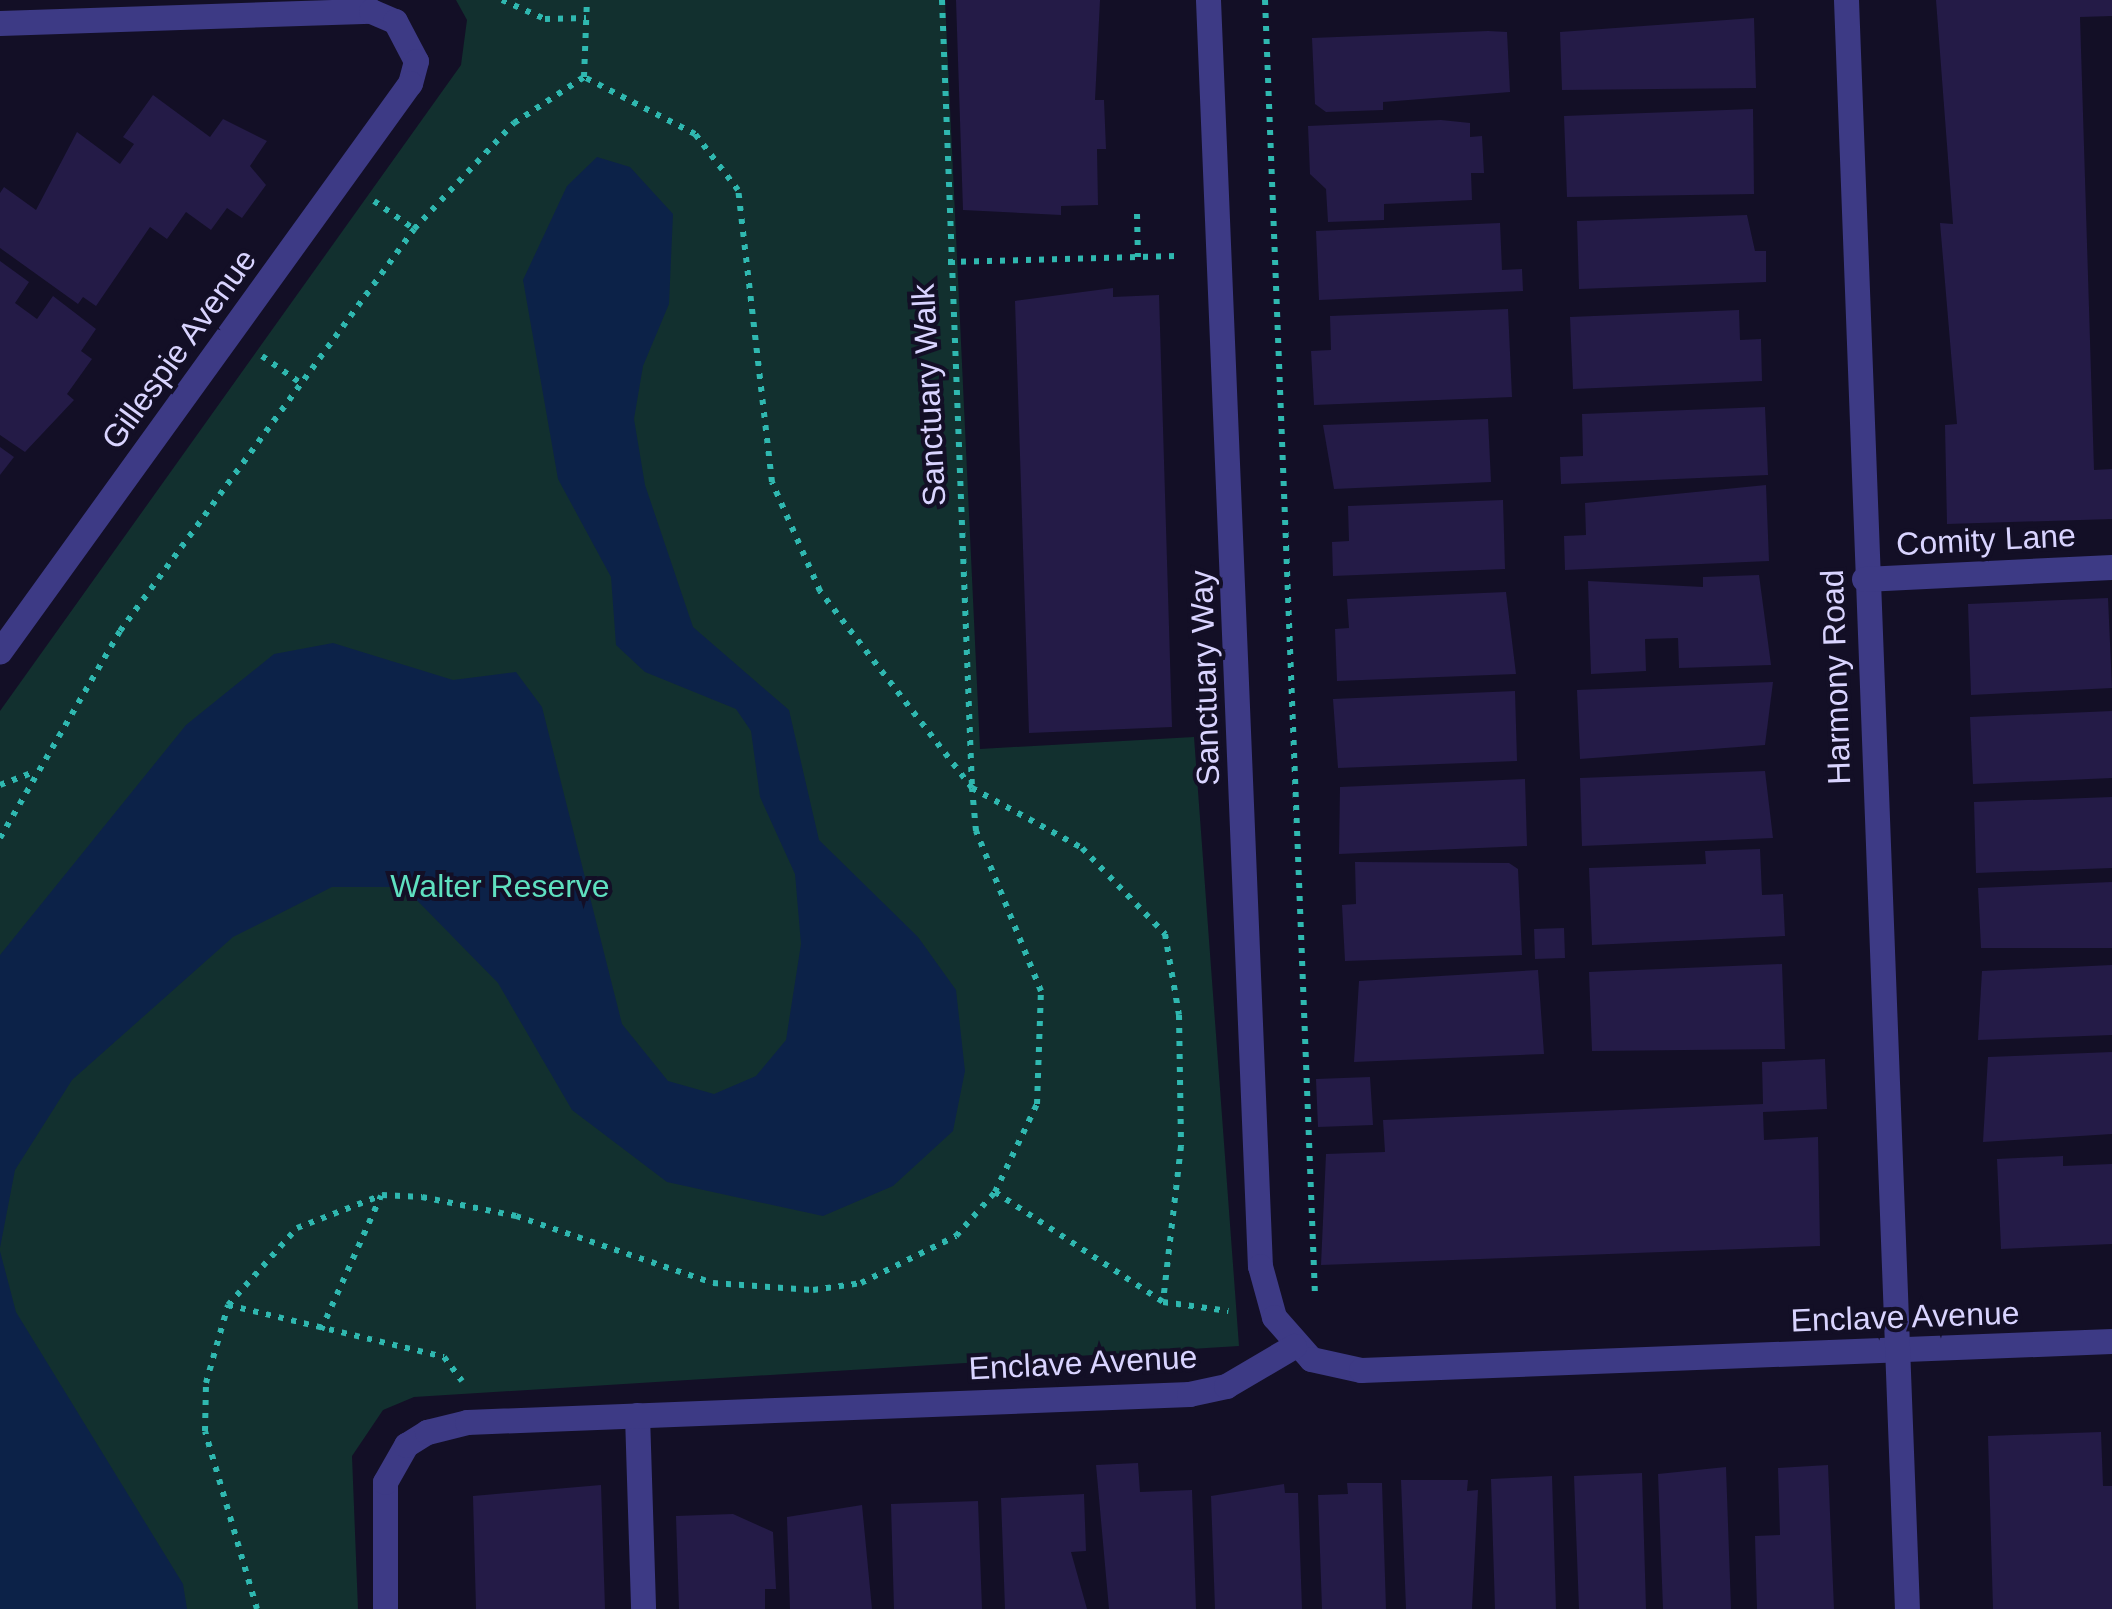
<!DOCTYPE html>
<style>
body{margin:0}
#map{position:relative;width:2112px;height:1609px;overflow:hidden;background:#130f26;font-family:Arial,sans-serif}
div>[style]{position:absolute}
.green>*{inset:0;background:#12302f}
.water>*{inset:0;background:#0c2248}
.building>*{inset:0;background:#241b47}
.path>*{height:6px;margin-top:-3px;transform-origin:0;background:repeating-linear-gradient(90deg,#2fb8b0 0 5px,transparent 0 13px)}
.service>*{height:25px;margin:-12.5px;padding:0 12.5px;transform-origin:12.5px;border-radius:12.5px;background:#3d3a85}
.minor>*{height:25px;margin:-12.5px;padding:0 12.5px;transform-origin:12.5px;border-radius:12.5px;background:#3d3a85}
span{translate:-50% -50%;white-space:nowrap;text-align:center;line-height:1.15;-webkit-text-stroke:8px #130f26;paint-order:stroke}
.street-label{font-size:32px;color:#d9d4ff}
.park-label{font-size:32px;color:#5fe0c0}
</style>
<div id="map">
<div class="green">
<div style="clip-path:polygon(456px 0,945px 0,980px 749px,1194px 737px,1239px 1346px,414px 1397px,383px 1410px,352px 1456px,358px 1609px,0 1609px,0 711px,461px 65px,467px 20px)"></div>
</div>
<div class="water">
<div style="clip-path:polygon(597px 157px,630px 167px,673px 214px,669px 304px,643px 366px,634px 419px,645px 485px,693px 627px,789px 710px,819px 840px,918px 937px,956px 990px,965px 1071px,953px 1131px,893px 1186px,823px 1216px,667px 1182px,572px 1110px,498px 983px,404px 887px,332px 887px,233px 937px,72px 1080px,15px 1170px,0 1248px,0 955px,186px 725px,274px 654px,333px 643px,453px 680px,516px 672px,542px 707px,622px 1024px,668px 1081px,714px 1094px,756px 1076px,786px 1040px,801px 944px,795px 874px,760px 797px,751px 731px,736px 709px,645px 672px,616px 645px,611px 577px,558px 479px,523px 280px,567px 186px)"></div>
<div style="clip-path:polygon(0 1251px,16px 1312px,183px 1584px,187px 1609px,0 1609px)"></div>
</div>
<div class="building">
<div style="clip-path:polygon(956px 0,1100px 0,1095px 100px,1104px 100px,1106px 149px,1097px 149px,1098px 205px,1061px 206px,1061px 215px,963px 210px)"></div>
<div style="clip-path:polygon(1936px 0,2112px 0,2112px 16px,2080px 17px,2094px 470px,2112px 469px,2112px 519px,1947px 524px,1945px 425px,1957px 424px,1940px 223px,1953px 224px)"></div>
<div style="clip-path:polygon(1754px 18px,1756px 88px,1562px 90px,1560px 32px)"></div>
<div style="clip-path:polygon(1488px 31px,1507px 32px,1510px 92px,1383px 102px,1383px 110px,1326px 112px,1315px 104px,1312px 38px)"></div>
<div style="clip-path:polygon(153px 95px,210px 137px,223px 119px,267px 141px,250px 166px,266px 185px,242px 218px,227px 208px,211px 230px,186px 212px,167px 239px,150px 227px,96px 306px,83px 297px,78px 304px,0 248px,0 193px,4px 187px,36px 210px,77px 132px,120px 164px,134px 144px,123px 137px)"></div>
<div style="clip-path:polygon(1753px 109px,1754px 194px,1567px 197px,1564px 116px)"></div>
<div style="clip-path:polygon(1441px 120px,1470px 123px,1470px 137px,1482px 136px,1484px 173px,1471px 173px,1472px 200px,1384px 204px,1384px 220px,1328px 222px,1326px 189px,1310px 174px,1308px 126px)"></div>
<div style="clip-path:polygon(1747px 215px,1755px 251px,1766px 251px,1766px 282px,1579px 289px,1577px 221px)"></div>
<div style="clip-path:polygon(1500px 223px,1502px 270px,1522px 269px,1523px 291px,1319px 300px,1316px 231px)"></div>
<div style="clip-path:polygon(0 261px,29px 282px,15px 303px,37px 319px,53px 296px,96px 329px,81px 351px,92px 359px,67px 394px,74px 400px,25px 452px,0 435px)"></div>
<div style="clip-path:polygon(1113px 288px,1113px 297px,1159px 295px,1172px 727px,1029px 733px,1015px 301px)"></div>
<div style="clip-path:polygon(1508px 309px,1512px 397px,1314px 405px,1311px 351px,1331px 350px,1330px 316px)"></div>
<div style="clip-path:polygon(1739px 310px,1740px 340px,1761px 339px,1762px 381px,1573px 389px,1570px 317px)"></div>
<div style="clip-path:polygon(1765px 407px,1768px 475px,1561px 484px,1560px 457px,1583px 456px,1582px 414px)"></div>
<div style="clip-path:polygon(1488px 419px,1491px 482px,1334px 489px,1323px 425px)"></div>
<div style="clip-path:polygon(0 447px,14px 457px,0 475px)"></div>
<div style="clip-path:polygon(1766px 485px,1769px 561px,1565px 570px,1564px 536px,1586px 535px,1585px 503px)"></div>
<div style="clip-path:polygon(1503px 500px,1505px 569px,1333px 576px,1332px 542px,1349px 541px,1348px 506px)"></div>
<div style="clip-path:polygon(1759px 575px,1771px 665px,1679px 668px,1678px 638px,1645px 639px,1646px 671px,1591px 674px,1588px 581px,1703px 587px,1703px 577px)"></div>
<div style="clip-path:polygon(1506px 592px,1516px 674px,1337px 681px,1335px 629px,1349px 628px,1347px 599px)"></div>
<div style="clip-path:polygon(2108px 598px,2112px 688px,1971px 695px,1968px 604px)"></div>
<div style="clip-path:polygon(1773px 682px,1765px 745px,1580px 759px,1577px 690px)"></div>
<div style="clip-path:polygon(1515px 691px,1517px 761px,1338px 768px,1333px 699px)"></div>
<div style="clip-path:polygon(2112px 711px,2112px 778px,1973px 784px,1970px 717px)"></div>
<div style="clip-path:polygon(1765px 771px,1773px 838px,1582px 846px,1580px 778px)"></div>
<div style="clip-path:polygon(1525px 779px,1527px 846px,1339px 854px,1340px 787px)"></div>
<div style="clip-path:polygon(2112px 797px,2112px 868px,1976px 873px,1974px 802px)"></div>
<div style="clip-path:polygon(1760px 849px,1762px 895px,1783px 894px,1785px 936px,1592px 945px,1589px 868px,1706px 864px,1705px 851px)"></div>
<div style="clip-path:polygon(1355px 862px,1509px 863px,1518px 869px,1522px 955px,1345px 961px,1342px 905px,1356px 904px)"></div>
<div style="clip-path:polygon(2112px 882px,2112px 948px,1981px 948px,1978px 888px)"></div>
<div style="clip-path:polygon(1564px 928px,1565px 958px,1535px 959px,1534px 929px)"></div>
<div style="clip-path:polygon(1782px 964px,1785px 1049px,1592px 1051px,1589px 972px)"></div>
<div style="clip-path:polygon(2112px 965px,2112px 1035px,1978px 1040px,1982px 971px)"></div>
<div style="clip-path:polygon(1538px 970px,1544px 1054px,1354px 1062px,1359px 981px)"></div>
<div style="clip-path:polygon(2112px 1052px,2112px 1134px,1983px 1142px,1988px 1057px)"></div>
<div style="clip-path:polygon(1825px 1059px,1827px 1109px,1763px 1112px,1764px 1140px,1818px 1137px,1820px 1246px,1321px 1265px,1326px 1154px,1385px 1152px,1383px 1120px,1763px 1104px,1762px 1062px)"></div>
<div style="clip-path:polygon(1370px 1077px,1373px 1125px,1318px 1127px,1316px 1079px)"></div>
<div style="clip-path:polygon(2063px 1156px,2063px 1166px,2112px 1164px,2112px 1244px,2001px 1249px,1997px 1159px)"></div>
<div style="clip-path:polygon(2101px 1432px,2103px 1486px,2112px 1486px,2112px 1609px,1993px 1609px,1988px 1436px)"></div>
<div style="clip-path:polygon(1138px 1463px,1140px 1492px,1192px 1490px,1196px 1609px,1109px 1609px,1096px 1465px)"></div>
<div style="clip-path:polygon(1828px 1465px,1834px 1609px,1757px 1609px,1755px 1536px,1780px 1535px,1778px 1468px)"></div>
<div style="clip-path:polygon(1726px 1467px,1731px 1609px,1663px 1609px,1658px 1474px)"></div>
<div style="clip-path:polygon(1642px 1473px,1646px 1609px,1579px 1609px,1574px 1476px)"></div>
<div style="clip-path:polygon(1552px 1476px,1556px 1609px,1495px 1609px,1491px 1479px)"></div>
<div style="clip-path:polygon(1401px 1480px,1468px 1480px,1467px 1491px,1478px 1490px,1472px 1609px,1406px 1609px)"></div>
<div style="clip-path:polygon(1347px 1483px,1382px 1483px,1386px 1609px,1322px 1609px,1318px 1495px,1348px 1494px)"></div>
<div style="clip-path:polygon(1284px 1484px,1285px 1493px,1298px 1493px,1302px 1609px,1215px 1609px,1211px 1496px)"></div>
<div style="clip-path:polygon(601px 1485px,605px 1609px,476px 1609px,473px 1496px)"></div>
<div style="clip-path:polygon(1084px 1494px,1086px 1551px,1071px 1552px,1087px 1609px,1005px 1609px,1001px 1498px)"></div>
<div style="clip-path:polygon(978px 1501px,982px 1609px,894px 1609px,891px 1504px)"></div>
<div style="clip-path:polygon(862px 1505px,872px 1609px,790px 1609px,787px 1517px)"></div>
<div style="clip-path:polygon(733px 1514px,773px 1532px,776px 1589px,765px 1589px,765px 1609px,679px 1609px,676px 1516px)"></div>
</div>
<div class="path">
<div style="left:502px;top:0;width:47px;rotate:23.8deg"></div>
<div style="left:545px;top:19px;width:41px;rotate:-1.4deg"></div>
<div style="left:942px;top:0;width:789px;rotate:87.82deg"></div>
<div style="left:972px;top:788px;width:125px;rotate:28.6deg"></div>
<div style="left:1082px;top:848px;width:120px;rotate:46deg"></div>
<div style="left:1165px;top:934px;width:82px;rotate:80.2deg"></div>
<div style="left:1179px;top:1015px;width:131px;rotate:89.1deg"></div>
<div style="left:1181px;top:1146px;width:157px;rotate:96.6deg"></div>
<div style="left:1163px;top:1302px;width:66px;rotate:7.9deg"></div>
<div style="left:1265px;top:0;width:1296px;rotate:87.79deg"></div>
<div style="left:374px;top:201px;width:49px;rotate:35deg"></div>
<div style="left:1137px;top:214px;width:43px;rotate:88.7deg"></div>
<div style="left:948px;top:262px;width:228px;rotate:-1.5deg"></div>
<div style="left:262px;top:356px;width:49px;rotate:35deg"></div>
<div style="left:0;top:785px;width:36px;rotate:-21deg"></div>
<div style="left:0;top:838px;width:239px;rotate:-59.9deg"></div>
<div style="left:120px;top:631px;width:498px;rotate:-53.8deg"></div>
<div style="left:414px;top:229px;width:146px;rotate:-46.7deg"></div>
<div style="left:514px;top:123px;width:84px;rotate:-33.3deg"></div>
<div style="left:584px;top:77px;width:77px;rotate:-87.8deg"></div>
<div style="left:995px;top:1192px;width:201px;rotate:33.2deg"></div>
<div style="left:228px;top:1305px;width:222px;rotate:13.5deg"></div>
<div style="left:444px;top:1357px;width:30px;rotate:53deg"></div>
<div style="left:321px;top:1330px;width:147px;rotate:-65.9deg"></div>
<div style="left:257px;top:1609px;width:185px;rotate:-106.3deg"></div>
<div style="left:205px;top:1431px;width:48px;rotate:-88.8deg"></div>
<div style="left:206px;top:1383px;width:81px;rotate:-74.2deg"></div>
<div style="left:228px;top:1305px;width:103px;rotate:-48.1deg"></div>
<div style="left:297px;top:1228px;width:91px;rotate:-21.2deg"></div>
<div style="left:382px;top:1195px;width:40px;rotate:2.9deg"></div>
<div style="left:422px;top:1197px;width:96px;rotate:11.4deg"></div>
<div style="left:516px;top:1216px;width:208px;rotate:18.8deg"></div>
<div style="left:713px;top:1283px;width:100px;rotate:4deg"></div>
<div style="left:813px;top:1290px;width:49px;rotate:-8.3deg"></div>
<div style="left:861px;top:1283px;width:106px;rotate:-26.3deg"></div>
<div style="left:956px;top:1236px;width:59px;rotate:-48.4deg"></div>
<div style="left:995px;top:1192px;width:98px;rotate:-64.5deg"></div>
<div style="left:1037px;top:1104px;width:113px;rotate:-88deg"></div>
<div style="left:1041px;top:991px;width:173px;rotate:-112.1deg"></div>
<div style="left:976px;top:831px;width:43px;rotate:-95.3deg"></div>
<div style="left:972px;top:788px;width:249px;rotate:-127.7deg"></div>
<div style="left:820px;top:591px;width:119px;rotate:-113.8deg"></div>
<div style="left:772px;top:482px;width:294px;rotate:-96.6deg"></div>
<div style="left:738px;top:190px;width:71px;rotate:-127.5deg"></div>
<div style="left:695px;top:134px;width:125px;rotate:-152.8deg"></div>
</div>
<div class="service">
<div style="left:637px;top:1415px;width:194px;rotate:88.2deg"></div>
</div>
<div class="minor">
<div style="left:1208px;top:0;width:1267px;rotate:87.65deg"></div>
<div style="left:1260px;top:1266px;width:53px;rotate:74.6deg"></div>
<div style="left:1274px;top:1317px;width:56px;rotate:48.6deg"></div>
<div style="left:1311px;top:1359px;width:51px;rotate:12.4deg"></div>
<div style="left:1361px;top:1370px;width:752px;rotate:-2.21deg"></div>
<div style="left:1846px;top:0;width:1610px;rotate:87.83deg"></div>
<div style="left:0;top:23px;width:371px;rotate:-1.9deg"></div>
<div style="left:371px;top:11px;width:26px;rotate:23deg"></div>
<div style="left:395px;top:21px;width:45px;rotate:62.3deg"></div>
<div style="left:416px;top:61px;width:23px;rotate:105deg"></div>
<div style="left:410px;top:83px;width:701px;rotate:125.82deg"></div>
<div style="left:1864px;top:579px;width:248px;rotate:-2.8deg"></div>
<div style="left:385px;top:1609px;width:127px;rotate:-90deg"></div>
<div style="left:385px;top:1482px;width:43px;rotate:-60.4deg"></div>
<div style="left:406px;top:1445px;width:25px;rotate:-32deg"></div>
<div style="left:427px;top:1432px;width:41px;rotate:-14deg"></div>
<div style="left:467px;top:1422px;width:723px;rotate:-2.22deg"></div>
<div style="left:1189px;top:1394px;width:38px;rotate:-12deg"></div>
<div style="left:1226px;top:1386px;width:79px;rotate:-30.5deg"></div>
</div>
<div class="street-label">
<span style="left:179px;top:349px;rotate:-54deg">Gillespie Avenue</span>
<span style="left:929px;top:395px;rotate:-93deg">Sanctuary Walk</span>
<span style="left:1986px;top:540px;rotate:-3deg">Comity Lane</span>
<span style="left:1836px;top:677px;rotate:-92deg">Harmony Road</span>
<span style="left:1205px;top:678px;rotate:-92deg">Sanctuary Way</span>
<span style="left:1905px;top:1317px;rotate:-2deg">Enclave Avenue</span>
<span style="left:1083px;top:1363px;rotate:-3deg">Enclave Avenue</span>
</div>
<div class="park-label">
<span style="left:500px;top:886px">Walter Reserve</span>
</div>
</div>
